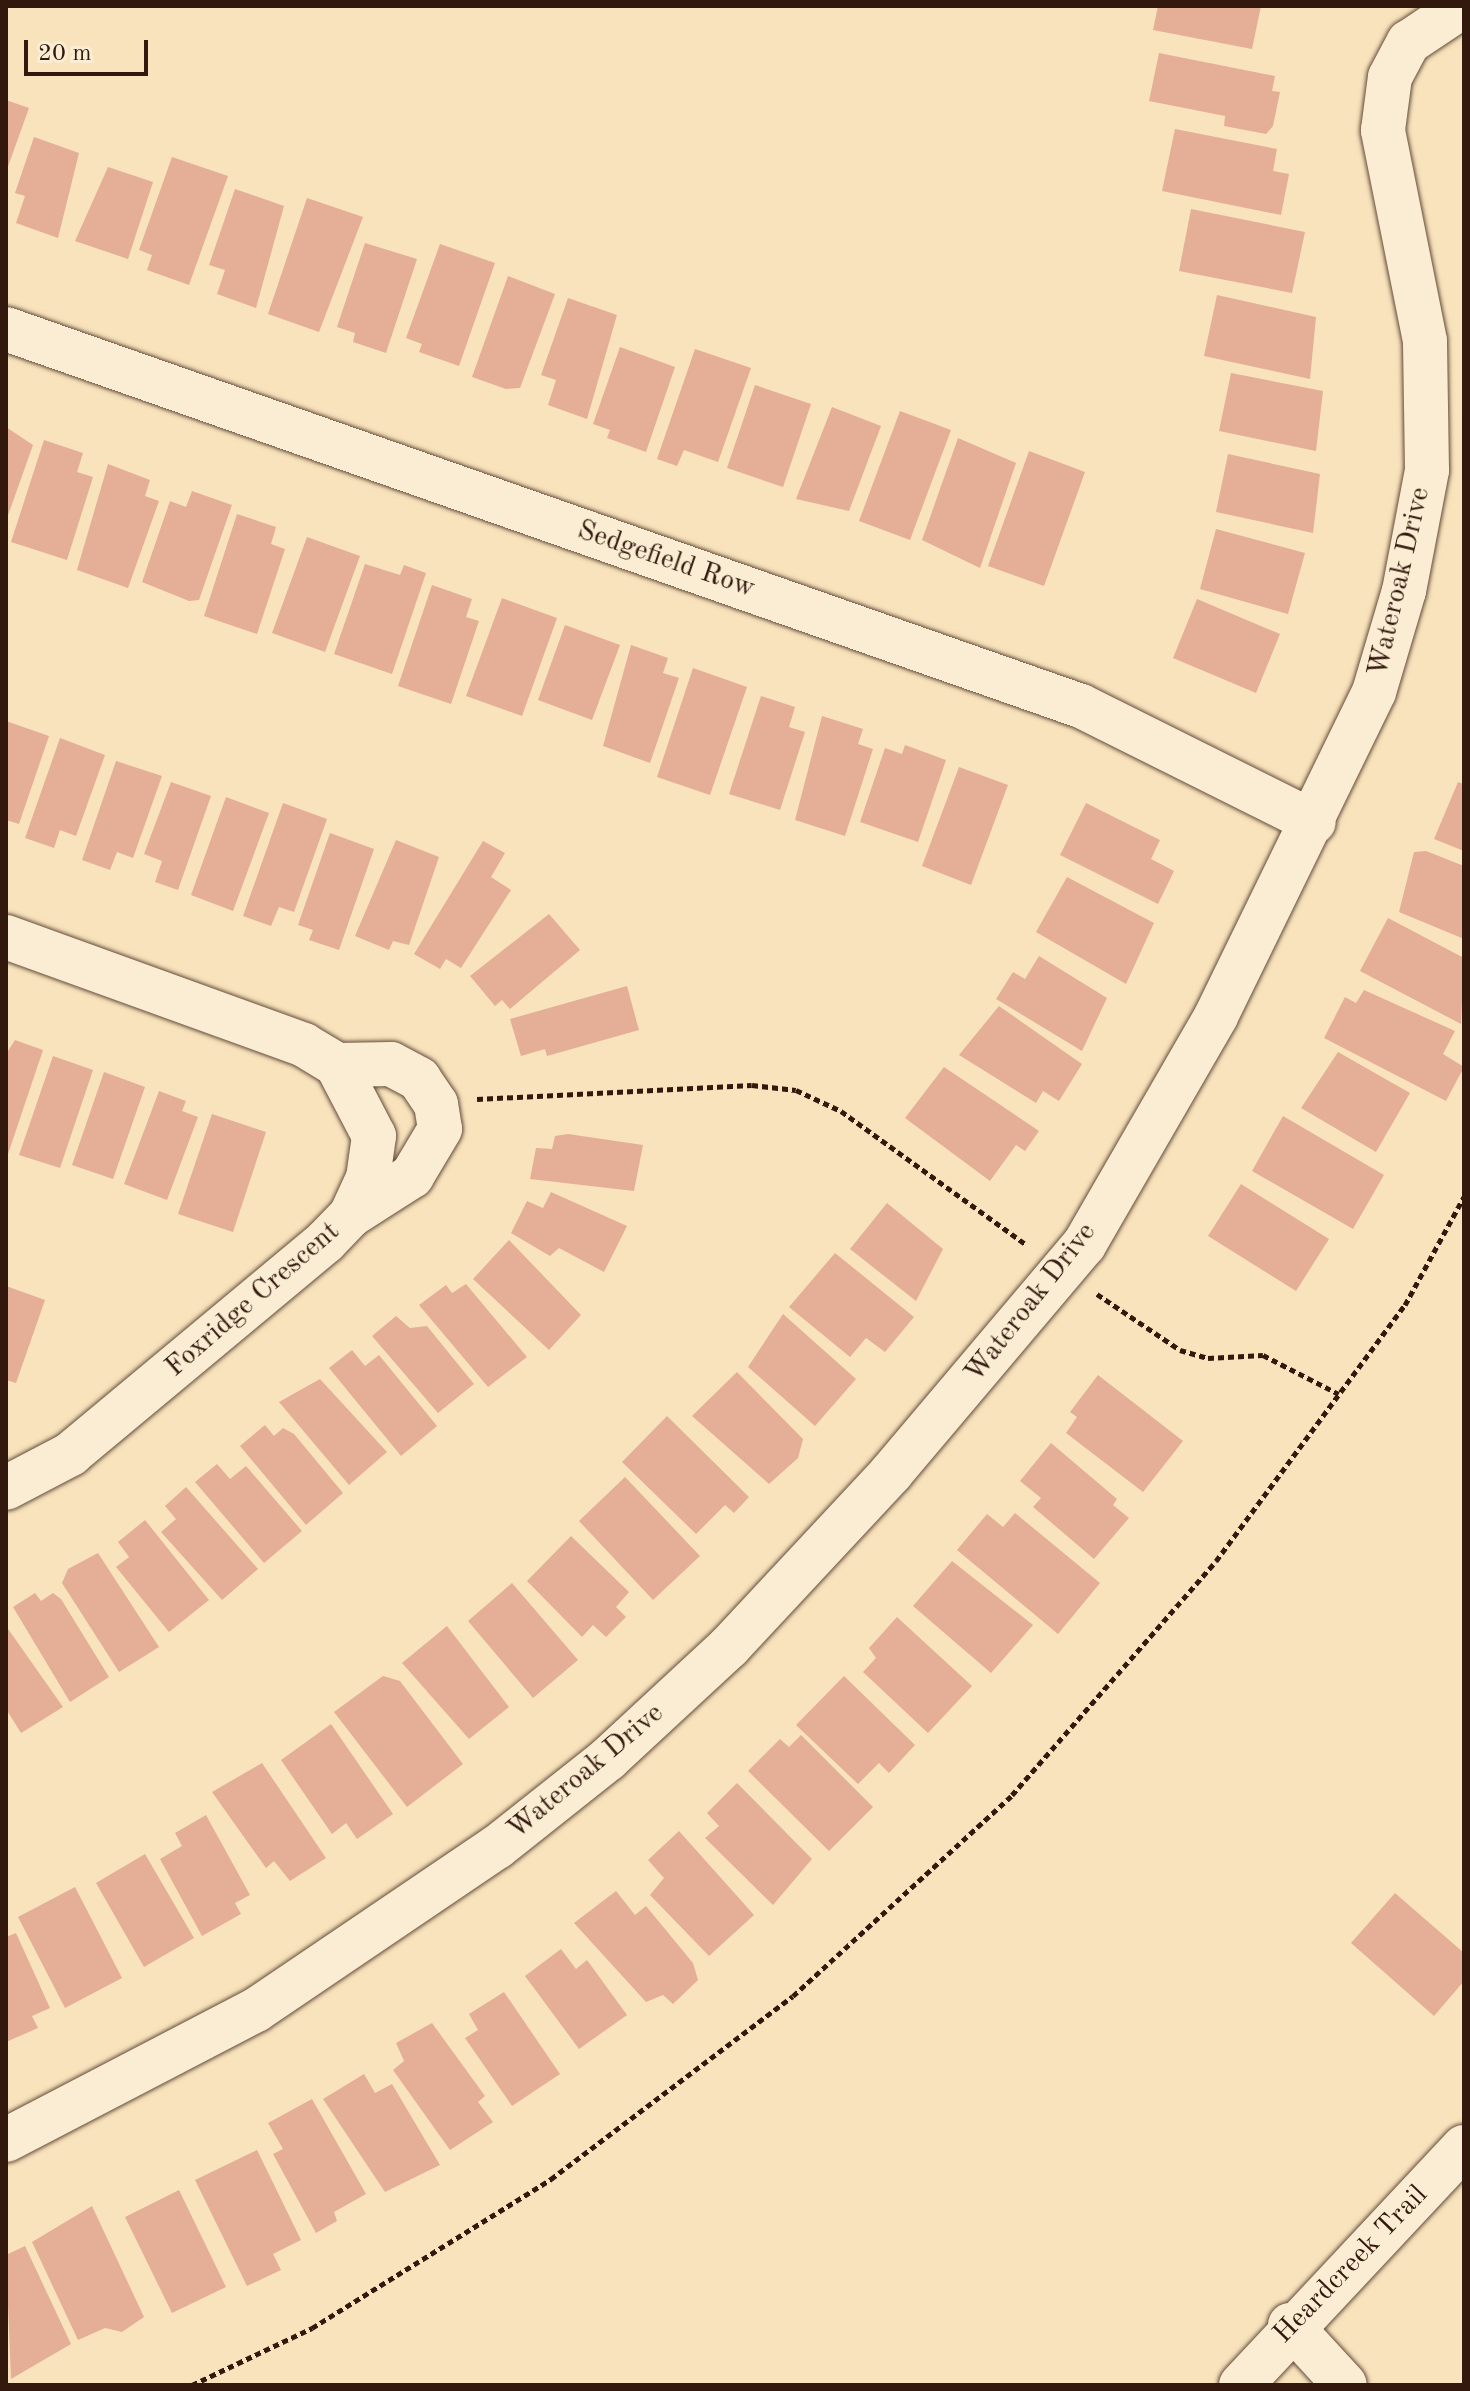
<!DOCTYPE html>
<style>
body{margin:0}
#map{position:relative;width:1470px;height:2391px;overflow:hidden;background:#f8e3bc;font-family:"Old Standard TT",serif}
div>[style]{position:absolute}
.building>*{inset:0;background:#e5ae97}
.path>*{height:5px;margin-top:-2.5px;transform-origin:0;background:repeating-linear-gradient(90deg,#33180e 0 6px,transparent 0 10px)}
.roads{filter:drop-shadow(0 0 2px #644b3a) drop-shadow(0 0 2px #644b3a)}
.minor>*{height:44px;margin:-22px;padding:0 22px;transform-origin:22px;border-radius:22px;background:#faedd3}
span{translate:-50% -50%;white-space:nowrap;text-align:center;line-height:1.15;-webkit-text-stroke:6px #faedd3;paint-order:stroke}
.street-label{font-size:28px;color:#33180e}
.frame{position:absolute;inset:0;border:8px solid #33180e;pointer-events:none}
.scale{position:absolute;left:24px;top:40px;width:124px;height:36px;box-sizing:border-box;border:4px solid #33180e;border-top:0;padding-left:10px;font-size:24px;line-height:28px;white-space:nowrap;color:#33180e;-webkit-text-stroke:6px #faedd3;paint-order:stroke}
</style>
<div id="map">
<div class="building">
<div style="clip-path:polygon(1158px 6px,1261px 6px,1252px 49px,1153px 30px)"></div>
<div style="clip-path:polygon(1159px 53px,1275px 76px,1272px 91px,1280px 92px,1273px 126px,1266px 134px,1224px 126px,1225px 116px,1149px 101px)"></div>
<div style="clip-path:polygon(6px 100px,29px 108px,6px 172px)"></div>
<div style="clip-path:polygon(1175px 129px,1277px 149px,1273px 171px,1289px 174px,1281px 215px,1162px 191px)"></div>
<div style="clip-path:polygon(34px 137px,79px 153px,58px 238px,16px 223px,25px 196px,15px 193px)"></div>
<div style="clip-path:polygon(172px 157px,228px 176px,189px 285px,147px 270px,152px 255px,139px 250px)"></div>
<div style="clip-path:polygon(108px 167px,153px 182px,128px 259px,75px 241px)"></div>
<div style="clip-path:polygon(235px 189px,284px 206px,256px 308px,217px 294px,225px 270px,209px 265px)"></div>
<div style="clip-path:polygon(307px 198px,363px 217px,319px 332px,268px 314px)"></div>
<div style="clip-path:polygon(1191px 209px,1305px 232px,1292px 293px,1179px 271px)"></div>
<div style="clip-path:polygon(365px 243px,417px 259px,386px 353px,353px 342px,355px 333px,337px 327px)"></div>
<div style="clip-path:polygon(440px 244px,495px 263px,459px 366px,419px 352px,422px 344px,406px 338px)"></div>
<div style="clip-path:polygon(508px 276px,555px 294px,520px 388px,506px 389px,472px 377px)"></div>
<div style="clip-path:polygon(1217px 295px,1316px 317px,1310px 379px,1204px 356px)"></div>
<div style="clip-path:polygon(568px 298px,617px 315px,587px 419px,548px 405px,556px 380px,541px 375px)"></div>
<div style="clip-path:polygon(620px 347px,675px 367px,646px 452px,607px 438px,610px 430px,593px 424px)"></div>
<div style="clip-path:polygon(695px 349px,751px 368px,718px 462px,684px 450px,677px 466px,657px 459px)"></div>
<div style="clip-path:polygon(1231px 373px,1323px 391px,1316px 451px,1219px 431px)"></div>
<div style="clip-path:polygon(755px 385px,811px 404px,783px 487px,727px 468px)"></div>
<div style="clip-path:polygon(832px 407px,881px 426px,849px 511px,796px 499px)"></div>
<div style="clip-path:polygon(900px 411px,951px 430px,910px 540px,859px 521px)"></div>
<div style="clip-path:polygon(6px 427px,33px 445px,6px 521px)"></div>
<div style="clip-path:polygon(958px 438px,1016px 463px,980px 568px,922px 540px)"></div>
<div style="clip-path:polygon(44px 440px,83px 453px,77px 472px,93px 477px,67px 560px,11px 542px)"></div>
<div style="clip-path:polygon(1029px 451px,1085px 472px,1044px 586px,988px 566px)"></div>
<div style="clip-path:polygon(1228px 454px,1320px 474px,1313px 533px,1216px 512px)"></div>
<div style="clip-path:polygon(108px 464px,150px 480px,145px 496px,159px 501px,128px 588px,77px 570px)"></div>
<div style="clip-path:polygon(192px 491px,232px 505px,199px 600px,189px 601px,142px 582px,170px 501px,186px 507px)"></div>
<div style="clip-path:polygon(237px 514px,276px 527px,271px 544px,285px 549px,257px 634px,204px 616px)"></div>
<div style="clip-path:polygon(1216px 529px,1305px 553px,1288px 614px,1200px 589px)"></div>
<div style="clip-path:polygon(307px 537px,360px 556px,325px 652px,272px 633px)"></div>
<div style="clip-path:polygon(365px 564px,400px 575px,404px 565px,426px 573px,392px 674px,334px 654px)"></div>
<div style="clip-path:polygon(432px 585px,472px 599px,466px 617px,479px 621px,451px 704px,398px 686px)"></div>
<div style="clip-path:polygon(502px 598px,557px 618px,522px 716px,466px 696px)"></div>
<div style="clip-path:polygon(1197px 599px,1280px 634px,1256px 693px,1173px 658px)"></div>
<div style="clip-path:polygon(565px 625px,620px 645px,592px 720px,538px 700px)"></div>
<div style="clip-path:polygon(631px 645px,668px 658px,663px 673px,679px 678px,650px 763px,603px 746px)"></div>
<div style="clip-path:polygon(693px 668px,747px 687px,710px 795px,657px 777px)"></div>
<div style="clip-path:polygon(761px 696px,795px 707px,789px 727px,805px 732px,780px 810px,729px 794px)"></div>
<div style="clip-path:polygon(822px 716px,863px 729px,858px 744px,873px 749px,845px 836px,795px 820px)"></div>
<div style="clip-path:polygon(6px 721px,49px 736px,19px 824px,6px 820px)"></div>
<div style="clip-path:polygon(60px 738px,105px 755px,76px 836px,60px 830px,54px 848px,25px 838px)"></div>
<div style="clip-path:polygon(905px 745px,946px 760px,918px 842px,860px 822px,885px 748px,902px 754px)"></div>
<div style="clip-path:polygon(116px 761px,162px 776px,133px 858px,117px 852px,110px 870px,82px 860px)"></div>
<div style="clip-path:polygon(959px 767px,1008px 785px,971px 885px,922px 866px)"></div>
<div style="clip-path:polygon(171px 782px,211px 796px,178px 890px,155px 882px,162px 861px,144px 854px)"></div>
<div style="clip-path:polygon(1458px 782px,1464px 784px,1464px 851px,1434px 839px)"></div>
<div style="clip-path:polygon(226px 797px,269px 813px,233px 911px,191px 895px)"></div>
<div style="clip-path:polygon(283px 803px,327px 819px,294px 912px,279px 907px,271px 926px,243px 916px)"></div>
<div style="clip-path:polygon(1086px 803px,1160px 840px,1151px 859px,1174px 871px,1158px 904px,1060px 855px)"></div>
<div style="clip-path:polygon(330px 833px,374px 849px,339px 950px,309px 940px,313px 930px,298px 925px)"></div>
<div style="clip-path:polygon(396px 840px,439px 857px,409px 945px,393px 941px,389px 950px,355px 936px)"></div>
<div style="clip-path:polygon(483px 841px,505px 853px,491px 877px,511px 890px,461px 968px,446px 959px,440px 969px,414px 954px)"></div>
<div style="clip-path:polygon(1426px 851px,1464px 866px,1464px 939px,1399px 912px,1414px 852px)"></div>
<div style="clip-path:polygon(1067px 877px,1154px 923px,1126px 984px,1036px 932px)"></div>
<div style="clip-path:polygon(549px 914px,580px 950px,510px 1009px,502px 1000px,495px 1006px,470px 976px)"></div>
<div style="clip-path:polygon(1388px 918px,1464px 958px,1461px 1024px,1360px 971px)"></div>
<div style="clip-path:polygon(1039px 956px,1107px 998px,1082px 1051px,996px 999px,1013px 972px,1025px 979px)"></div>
<div style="clip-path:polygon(627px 986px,639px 1030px,547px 1056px,545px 1049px,521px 1056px,510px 1019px)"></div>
<div style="clip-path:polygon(1364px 990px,1455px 1031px,1443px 1054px,1464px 1067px,1446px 1101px,1324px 1038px,1345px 997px,1356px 1003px)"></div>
<div style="clip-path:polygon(999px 1006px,1082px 1064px,1059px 1101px,1043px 1091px,1036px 1103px,959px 1055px)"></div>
<div style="clip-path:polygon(15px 1040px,43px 1050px,7px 1157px,6px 1054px)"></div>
<div style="clip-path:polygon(1338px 1052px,1410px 1093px,1376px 1152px,1301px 1108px)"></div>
<div style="clip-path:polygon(53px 1056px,93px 1070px,60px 1168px,19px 1155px)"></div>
<div style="clip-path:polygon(944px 1067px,1039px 1131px,1025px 1151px,1016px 1145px,990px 1181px,905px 1118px)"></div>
<div style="clip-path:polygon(104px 1072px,145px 1087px,113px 1179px,72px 1165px)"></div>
<div style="clip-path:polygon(159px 1091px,186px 1101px,182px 1111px,198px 1117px,167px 1200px,124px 1184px)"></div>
<div style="clip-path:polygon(212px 1114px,266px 1132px,233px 1232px,178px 1214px)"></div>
<div style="clip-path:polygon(1283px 1116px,1384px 1175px,1353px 1229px,1252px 1171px)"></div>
<div style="clip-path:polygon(568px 1134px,643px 1145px,634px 1191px,530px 1179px,536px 1148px,552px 1149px,555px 1136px)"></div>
<div style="clip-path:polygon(1241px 1184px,1329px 1239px,1296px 1291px,1208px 1236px)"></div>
<div style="clip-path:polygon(551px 1192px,627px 1226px,604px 1272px,559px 1248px,550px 1256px,511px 1233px,527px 1201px,543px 1208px)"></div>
<div style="clip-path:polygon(887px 1203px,943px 1249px,916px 1301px,850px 1249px)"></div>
<div style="clip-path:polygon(509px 1240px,581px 1315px,549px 1350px,473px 1279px)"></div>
<div style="clip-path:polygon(835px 1253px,914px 1317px,885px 1352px,866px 1338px,850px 1357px,789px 1307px)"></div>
<div style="clip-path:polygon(466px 1284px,527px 1357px,488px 1387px,419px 1305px,446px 1285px,452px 1293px)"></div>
<div style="clip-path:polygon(6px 1286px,45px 1300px,16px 1383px,6px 1380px)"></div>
<div style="clip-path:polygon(783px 1314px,856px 1379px,815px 1426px,748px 1367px)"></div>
<div style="clip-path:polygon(396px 1316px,410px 1328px,427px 1326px,474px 1384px,438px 1413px,372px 1336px)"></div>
<div style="clip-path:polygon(352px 1350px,365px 1366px,379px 1355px,437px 1426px,401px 1456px,329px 1368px)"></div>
<div style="clip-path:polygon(737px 1372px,803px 1439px,798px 1458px,769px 1484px,692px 1416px)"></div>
<div style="clip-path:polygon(1098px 1375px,1183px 1441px,1143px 1492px,1066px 1433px,1077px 1417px,1070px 1412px)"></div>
<div style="clip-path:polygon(320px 1379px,387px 1452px,349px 1485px,279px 1402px)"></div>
<div style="clip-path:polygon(667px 1416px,749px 1497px,734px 1513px,725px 1505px,696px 1534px,622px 1462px)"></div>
<div style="clip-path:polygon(265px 1425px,274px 1436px,283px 1428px,294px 1434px,343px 1493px,306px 1525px,240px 1446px)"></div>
<div style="clip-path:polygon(1051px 1443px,1117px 1499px,1113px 1505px,1129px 1518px,1094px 1559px,1033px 1507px,1041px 1498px,1020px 1481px)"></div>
<div style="clip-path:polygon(217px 1464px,230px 1479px,246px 1466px,302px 1531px,264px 1563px,195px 1482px)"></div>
<div style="clip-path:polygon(625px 1477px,700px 1556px,653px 1600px,579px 1521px)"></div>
<div style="clip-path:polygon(186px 1487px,258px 1569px,222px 1600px,161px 1532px,176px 1519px,165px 1506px)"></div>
<div style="clip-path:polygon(1015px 1513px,1100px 1583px,1058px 1634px,957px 1550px,987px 1514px,1003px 1527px)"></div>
<div style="clip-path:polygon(145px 1520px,209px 1600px,169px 1632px,116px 1567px,129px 1557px,118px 1542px)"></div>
<div style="clip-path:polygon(571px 1536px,629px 1592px,616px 1607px,626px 1617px,606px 1637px,593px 1625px,582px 1637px,527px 1581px)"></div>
<div style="clip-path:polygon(98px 1553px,159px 1647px,119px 1672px,62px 1583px,68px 1569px)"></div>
<div style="clip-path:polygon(952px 1561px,1033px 1625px,991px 1673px,913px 1606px)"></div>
<div style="clip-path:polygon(512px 1583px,578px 1660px,533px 1698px,468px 1621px)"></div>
<div style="clip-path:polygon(35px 1593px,41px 1601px,53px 1593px,61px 1599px,109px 1677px,70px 1702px,13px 1607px)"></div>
<div style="clip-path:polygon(897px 1617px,972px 1686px,928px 1733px,863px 1672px,876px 1658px,869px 1648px)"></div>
<div style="clip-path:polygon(6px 1626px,63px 1707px,21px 1733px,6px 1709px)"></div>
<div style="clip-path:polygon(447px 1626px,509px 1707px,469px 1739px,402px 1663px)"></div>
<div style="clip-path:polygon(383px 1676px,400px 1681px,463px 1764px,407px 1807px,334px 1712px)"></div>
<div style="clip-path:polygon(844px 1676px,915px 1745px,889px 1773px,879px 1763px,858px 1784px,796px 1725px)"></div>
<div style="clip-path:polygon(331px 1724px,393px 1814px,357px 1839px,346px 1823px,332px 1834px,281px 1760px)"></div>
<div style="clip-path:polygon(801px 1735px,873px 1807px,829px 1851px,748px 1771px,780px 1739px,789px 1747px)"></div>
<div style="clip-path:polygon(262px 1763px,326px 1858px,290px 1881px,274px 1861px,266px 1868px,212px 1792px)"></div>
<div style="clip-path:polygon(737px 1783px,812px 1859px,773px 1905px,705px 1838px,719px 1826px,707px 1813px)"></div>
<div style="clip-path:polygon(206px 1815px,250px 1895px,235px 1903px,241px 1914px,202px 1936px,160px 1859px,182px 1846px,175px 1833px)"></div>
<div style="clip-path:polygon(679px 1831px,754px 1915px,709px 1956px,650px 1895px,664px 1878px,648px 1860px)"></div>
<div style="clip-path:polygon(145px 1854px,194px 1938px,144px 1967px,96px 1883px)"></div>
<div style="clip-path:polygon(75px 1887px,122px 1978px,65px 2008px,18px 1917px)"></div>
<div style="clip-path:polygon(616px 1891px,635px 1915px,646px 1906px,693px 1963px,698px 1980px,673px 2004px,663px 1995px,646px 2002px,574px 1923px)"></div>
<div style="clip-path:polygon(1395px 1893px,1464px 1953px,1464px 1981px,1434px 2016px,1351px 1943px)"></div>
<div style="clip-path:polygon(16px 1933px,50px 2008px,32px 2016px,38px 2028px,6px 2042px,6px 1937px)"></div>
<div style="clip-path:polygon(561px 1949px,576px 1969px,587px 1960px,627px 2015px,579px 2049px,525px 1976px)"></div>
<div style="clip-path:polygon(504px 1992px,560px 2074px,512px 2106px,465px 2038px,478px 2030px,469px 2014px)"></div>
<div style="clip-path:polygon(432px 2023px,485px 2096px,478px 2102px,493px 2122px,450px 2150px,393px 2070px,404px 2061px,396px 2043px)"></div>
<div style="clip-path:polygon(364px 2074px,375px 2093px,392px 2084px,440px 2165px,385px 2192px,323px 2099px)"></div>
<div style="clip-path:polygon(312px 2099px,366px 2194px,334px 2212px,337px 2221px,316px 2233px,273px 2154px,283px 2149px,268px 2123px)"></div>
<div style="clip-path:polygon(257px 2150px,301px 2240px,273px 2254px,281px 2270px,247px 2286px,195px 2180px)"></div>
<div style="clip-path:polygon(179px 2190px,226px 2287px,172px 2313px,125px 2217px)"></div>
<div style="clip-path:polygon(92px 2206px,144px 2317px,122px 2332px,105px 2328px,78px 2340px,32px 2242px)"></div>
<div style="clip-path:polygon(25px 2246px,71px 2344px,11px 2379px,6px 2255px)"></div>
</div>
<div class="path">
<div style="left:477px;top:1099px;width:275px;rotate:-2.9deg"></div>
<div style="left:752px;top:1085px;width:44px;rotate:6.5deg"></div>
<div style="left:796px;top:1090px;width:50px;rotate:25deg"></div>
<div style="left:841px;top:1111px;width:229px;rotate:35.8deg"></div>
<div style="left:1097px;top:1294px;width:100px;rotate:34deg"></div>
<div style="left:1180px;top:1350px;width:29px;rotate:16deg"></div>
<div style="left:1208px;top:1358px;width:55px;rotate:-3.1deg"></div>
<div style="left:1263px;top:1355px;width:85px;rotate:27.2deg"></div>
<div style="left:192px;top:2385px;width:133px;rotate:-25.4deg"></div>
<div style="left:312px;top:2328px;width:282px;rotate:-31.9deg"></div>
<div style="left:551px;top:2179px;width:303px;rotate:-37.1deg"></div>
<div style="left:793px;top:1996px;width:297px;rotate:-42.5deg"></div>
<div style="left:1012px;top:1795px;width:310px;rotate:-48.9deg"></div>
<div style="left:1216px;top:1561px;width:318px;rotate:-53.6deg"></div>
<div style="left:1405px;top:1305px;width:123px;rotate:-61.4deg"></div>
</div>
<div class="roads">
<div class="minor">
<div style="left:6px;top:329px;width:1139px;rotate:19.33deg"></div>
<div style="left:1081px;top:706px;width:260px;rotate:26.5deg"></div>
<div style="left:6px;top:937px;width:317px;rotate:19.9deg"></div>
<div style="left:304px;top:1045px;width:39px;rotate:31deg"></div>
<div style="left:337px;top:1065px;width:80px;rotate:62.5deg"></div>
<div style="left:374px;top:1136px;width:42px;rotate:98.1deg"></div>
<div style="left:368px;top:1178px;width:41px;rotate:114.7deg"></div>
<div style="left:351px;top:1215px;width:37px;rotate:134deg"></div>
<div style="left:325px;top:1242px;width:331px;rotate:140.2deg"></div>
<div style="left:71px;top:1454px;width:73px;rotate:152.4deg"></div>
<div style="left:337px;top:1065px;width:54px;rotate:-1.1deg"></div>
<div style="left:391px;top:1064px;width:32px;rotate:28deg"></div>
<div style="left:419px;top:1079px;width:30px;rotate:56deg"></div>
<div style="left:436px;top:1104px;width:25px;rotate:81deg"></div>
<div style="left:440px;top:1129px;width:55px;rotate:120.8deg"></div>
<div style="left:412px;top:1176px;width:72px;rotate:147.4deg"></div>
<div style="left:6px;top:2140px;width:282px;rotate:-27.5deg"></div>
<div style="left:256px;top:2010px;width:291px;rotate:-34.1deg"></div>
<div style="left:497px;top:1847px;width:142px;rotate:-38.4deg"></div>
<div style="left:608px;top:1759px;width:165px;rotate:-42.8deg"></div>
<div style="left:729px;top:1647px;width:238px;rotate:-47deg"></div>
<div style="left:891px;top:1473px;width:299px;rotate:-49.8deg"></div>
<div style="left:1084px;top:1245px;width:264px;rotate:-60deg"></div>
<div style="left:1216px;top:1016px;width:360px;rotate:-64deg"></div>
<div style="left:1374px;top:692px;width:105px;rotate:-73.5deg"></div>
<div style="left:1404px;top:591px;width:123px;rotate:-79.2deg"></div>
<div style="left:1427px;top:470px;width:129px;rotate:-90.9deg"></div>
<div style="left:1425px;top:341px;width:215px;rotate:-101.3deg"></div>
<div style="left:1383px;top:130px;width:53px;rotate:-82.5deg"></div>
<div style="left:1390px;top:77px;width:40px;rotate:-62deg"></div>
<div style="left:1409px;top:42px;width:65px;rotate:-33.7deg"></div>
<div style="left:1290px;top:2325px;width:81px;rotate:47.5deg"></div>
<div style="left:1241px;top:2385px;width:326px;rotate:-46.9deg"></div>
</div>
</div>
<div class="street-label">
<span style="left:666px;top:560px;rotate:19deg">Sedgefield Row</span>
<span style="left:1400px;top:582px;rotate:-77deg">Wateroak Drive</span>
<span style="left:253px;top:1300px;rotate:-41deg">Foxridge Crescent</span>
<span style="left:1031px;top:1303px;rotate:-52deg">Wateroak Drive</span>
<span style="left:586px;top:1772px;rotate:-40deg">Wateroak Drive</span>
<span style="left:1351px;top:2265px;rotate:-46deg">Heardcreek Trail</span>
</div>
<div class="frame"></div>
<div class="scale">20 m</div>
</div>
